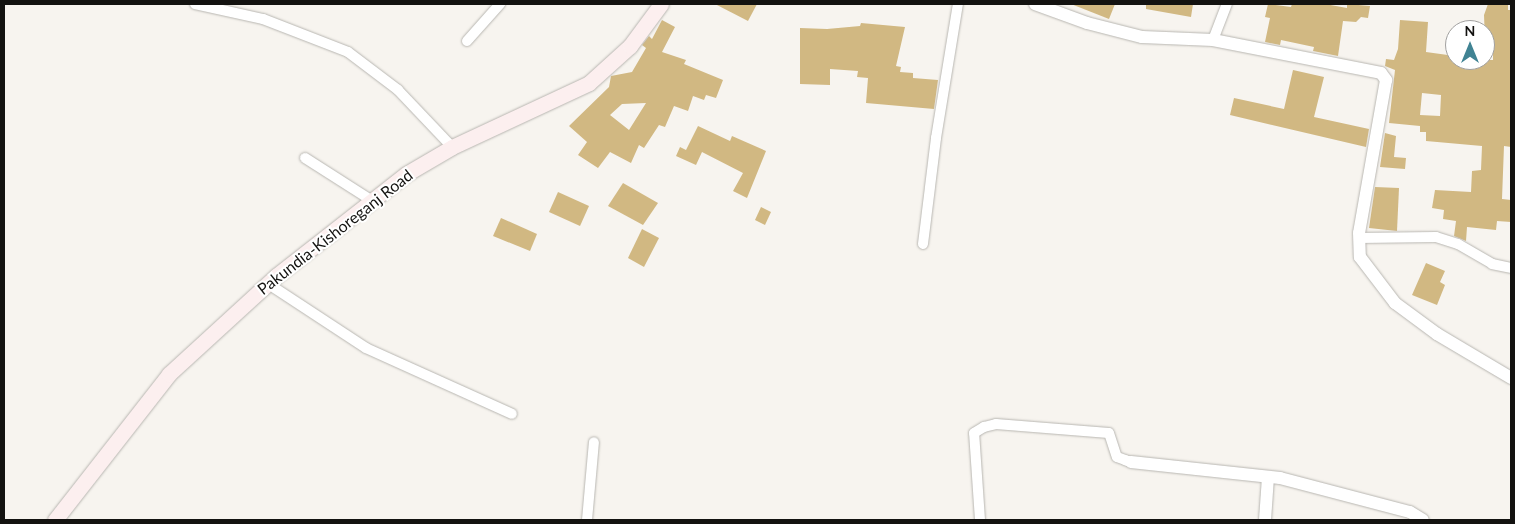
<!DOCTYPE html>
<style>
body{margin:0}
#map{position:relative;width:1515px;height:524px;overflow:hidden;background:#f7f4ef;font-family:Lato,sans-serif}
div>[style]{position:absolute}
.building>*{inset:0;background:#d1b882}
.roads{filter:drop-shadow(0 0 1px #b8b6b1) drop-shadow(0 0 1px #b8b6b1)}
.minor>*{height:10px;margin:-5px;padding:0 5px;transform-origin:5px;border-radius:5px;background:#fff}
.tertiary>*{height:12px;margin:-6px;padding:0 6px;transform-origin:6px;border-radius:6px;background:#fff}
.secondary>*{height:15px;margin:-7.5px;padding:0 7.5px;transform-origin:7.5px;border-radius:7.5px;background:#fcefef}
span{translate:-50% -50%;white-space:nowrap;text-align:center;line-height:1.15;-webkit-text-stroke:4px #fff;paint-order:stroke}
.street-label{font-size:16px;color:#131210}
.frame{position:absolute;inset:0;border:5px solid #131210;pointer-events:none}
.north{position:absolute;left:1445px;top:20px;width:50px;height:50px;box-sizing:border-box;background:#fff;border:1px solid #a1a09f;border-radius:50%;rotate:0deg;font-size:14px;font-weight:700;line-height:20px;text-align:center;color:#131210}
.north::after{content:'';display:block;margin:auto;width:18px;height:22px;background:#408393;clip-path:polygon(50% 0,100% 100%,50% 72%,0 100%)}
</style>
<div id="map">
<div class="building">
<div style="clip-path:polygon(715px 4px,757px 4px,748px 21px)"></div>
<div style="clip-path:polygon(1071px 4px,1115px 4px,1109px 19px)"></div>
<div style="clip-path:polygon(1146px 4px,1193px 4px,1191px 17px,1146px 9px)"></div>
<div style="clip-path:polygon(1268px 4px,1291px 7px,1292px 4px,1325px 4px,1347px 8px,1347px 4px,1370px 6px,1368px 18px,1361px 17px,1356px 22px,1343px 21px,1338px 56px,1313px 51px,1314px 47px,1281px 40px,1280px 45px,1265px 42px,1270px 18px,1265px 17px)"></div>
<div style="clip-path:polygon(evenodd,1488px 4px,1508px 4px,1508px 10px,1511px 10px,1511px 147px,1504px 146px,1502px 199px,1511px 200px,1511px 222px,1497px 221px,1496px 230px,1467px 227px,1466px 241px,1454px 236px,1456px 221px,1443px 219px,1444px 210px,1432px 208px,1435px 190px,1471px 192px,1472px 171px,1481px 170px,1482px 146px,1426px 141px,1426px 132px,1420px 132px,1420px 126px,1389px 123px,1395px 70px,1385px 66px,1386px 59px,1394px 60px,1398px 49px,1400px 20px,1428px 22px,1426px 52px,1455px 56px,1455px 60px,1493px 60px,1493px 41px,1485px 41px,1484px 15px,1488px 4px,1422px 93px,1441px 95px,1440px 116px,1420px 115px,1422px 93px)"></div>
<div style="clip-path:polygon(evenodd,662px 20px,675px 27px,662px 52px,686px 60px,684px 64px,723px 80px,716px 98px,706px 95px,704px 100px,693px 96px,688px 111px,674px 106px,665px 127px,659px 125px,644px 148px,639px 145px,631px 163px,610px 152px,598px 168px,578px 155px,587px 142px,569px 126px,609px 87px,611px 76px,632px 72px,646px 48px,642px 45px,649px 36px,652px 39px,662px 20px,646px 103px,629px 130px,610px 115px,622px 104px,646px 103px)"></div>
<div style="clip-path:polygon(861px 23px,905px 27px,896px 66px,901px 67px,900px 72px,913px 73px,913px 78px,938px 80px,934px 109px,866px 103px,868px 78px,857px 77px,858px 71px,830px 69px,830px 85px,800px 84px,800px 28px,827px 29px,860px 26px)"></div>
<div style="clip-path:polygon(1293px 70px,1324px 77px,1314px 117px,1369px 129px,1366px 147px,1230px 115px,1234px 98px,1284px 109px)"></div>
<div style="clip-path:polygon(698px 126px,730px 141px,732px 136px,766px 151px,747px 198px,733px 191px,743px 173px,702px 152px,696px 165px,676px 156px,680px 147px,686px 150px)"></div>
<div style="clip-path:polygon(1385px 133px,1396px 136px,1394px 157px,1406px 158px,1405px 169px,1380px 167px)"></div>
<div style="clip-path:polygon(623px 183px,658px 203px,643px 225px,608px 206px)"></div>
<div style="clip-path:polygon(1375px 187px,1399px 188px,1397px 231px,1369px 228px)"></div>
<div style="clip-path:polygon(558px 192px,589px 206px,580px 226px,549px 212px)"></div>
<div style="clip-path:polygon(761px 207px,771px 212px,765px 225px,755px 220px)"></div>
<div style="clip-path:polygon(501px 218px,537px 234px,530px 251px,493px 236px)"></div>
<div style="clip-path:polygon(642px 229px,659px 238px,644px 267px,628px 258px)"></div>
<div style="clip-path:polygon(1426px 263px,1445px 271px,1440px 282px,1445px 285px,1437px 305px,1412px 295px)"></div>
</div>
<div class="roads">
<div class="minor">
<div style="left:195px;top:4px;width:70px;rotate:12.4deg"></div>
<div style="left:263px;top:19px;width:91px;rotate:21.2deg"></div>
<div style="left:348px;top:52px;width:63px;rotate:37.2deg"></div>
<div style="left:398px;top:90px;width:79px;rotate:46.5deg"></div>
<div style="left:1213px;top:40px;width:39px;rotate:-69deg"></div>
<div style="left:467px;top:41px;width:50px;rotate:-48.3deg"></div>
<div style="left:305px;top:158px;width:78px;rotate:32.5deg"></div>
<div style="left:1359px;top:238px;width:77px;rotate:-0.7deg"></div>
<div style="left:1436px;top:237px;width:23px;rotate:18deg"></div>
<div style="left:1458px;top:244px;width:39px;rotate:30deg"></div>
<div style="left:1492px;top:264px;width:19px;rotate:12deg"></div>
<div style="left:923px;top:244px;width:107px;rotate:-83deg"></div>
<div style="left:936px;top:138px;width:136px;rotate:-80.7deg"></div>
<div style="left:267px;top:283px;width:118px;rotate:33.3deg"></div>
<div style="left:366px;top:348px;width:160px;rotate:24.3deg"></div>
<div style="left:587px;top:520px;width:78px;rotate:-84.9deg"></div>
<div style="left:980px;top:520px;width:87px;rotate:-93.9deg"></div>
<div style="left:974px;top:433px;width:12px;rotate:-31deg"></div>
<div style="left:984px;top:427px;width:12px;rotate:-14deg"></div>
<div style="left:996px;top:424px;width:113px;rotate:4.6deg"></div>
<div style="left:1109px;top:433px;width:25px;rotate:72deg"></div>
<div style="left:1117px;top:457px;width:15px;rotate:20deg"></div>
<div style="left:1131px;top:462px;width:6px;rotate:-162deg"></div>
</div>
<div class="tertiary">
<div style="left:1035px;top:4px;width:55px;rotate:20.1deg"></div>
<div style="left:1087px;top:23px;width:57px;rotate:14.3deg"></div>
<div style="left:1142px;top:37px;width:71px;rotate:2.4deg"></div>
<div style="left:1213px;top:40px;width:171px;rotate:11.1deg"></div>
<div style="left:1381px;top:73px;width:9px;rotate:54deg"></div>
<div style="left:1386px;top:80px;width:155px;rotate:100deg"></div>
<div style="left:1359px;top:233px;width:24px;rotate:88deg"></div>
<div style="left:1360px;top:257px;width:58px;rotate:52.7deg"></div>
<div style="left:1395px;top:303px;width:52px;rotate:36.4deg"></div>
<div style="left:1437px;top:334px;width:86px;rotate:30.7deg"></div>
<div style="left:1131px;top:462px;width:150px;rotate:6.1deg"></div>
<div style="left:1280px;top:478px;width:134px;rotate:14.7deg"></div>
<div style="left:1410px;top:512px;width:15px;rotate:32deg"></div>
<div style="left:1265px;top:520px;width:43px;rotate:-86deg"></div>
</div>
<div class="secondary">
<div style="left:55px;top:520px;width:185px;rotate:-52deg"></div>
<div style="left:169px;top:374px;width:145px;rotate:-42.5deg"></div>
<div style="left:276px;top:276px;width:165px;rotate:-38.1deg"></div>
<div style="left:406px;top:174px;width:53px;rotate:-30.4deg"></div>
<div style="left:452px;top:147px;width:151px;rotate:-25deg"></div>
<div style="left:589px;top:83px;width:55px;rotate:-42.1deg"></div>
<div style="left:630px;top:46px;width:52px;rotate:-53.6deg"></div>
</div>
</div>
<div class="street-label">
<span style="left:335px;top:232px;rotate:-38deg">Pakundia-Kishoreganj Road</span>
</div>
<div class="frame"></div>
<div class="north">N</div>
</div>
